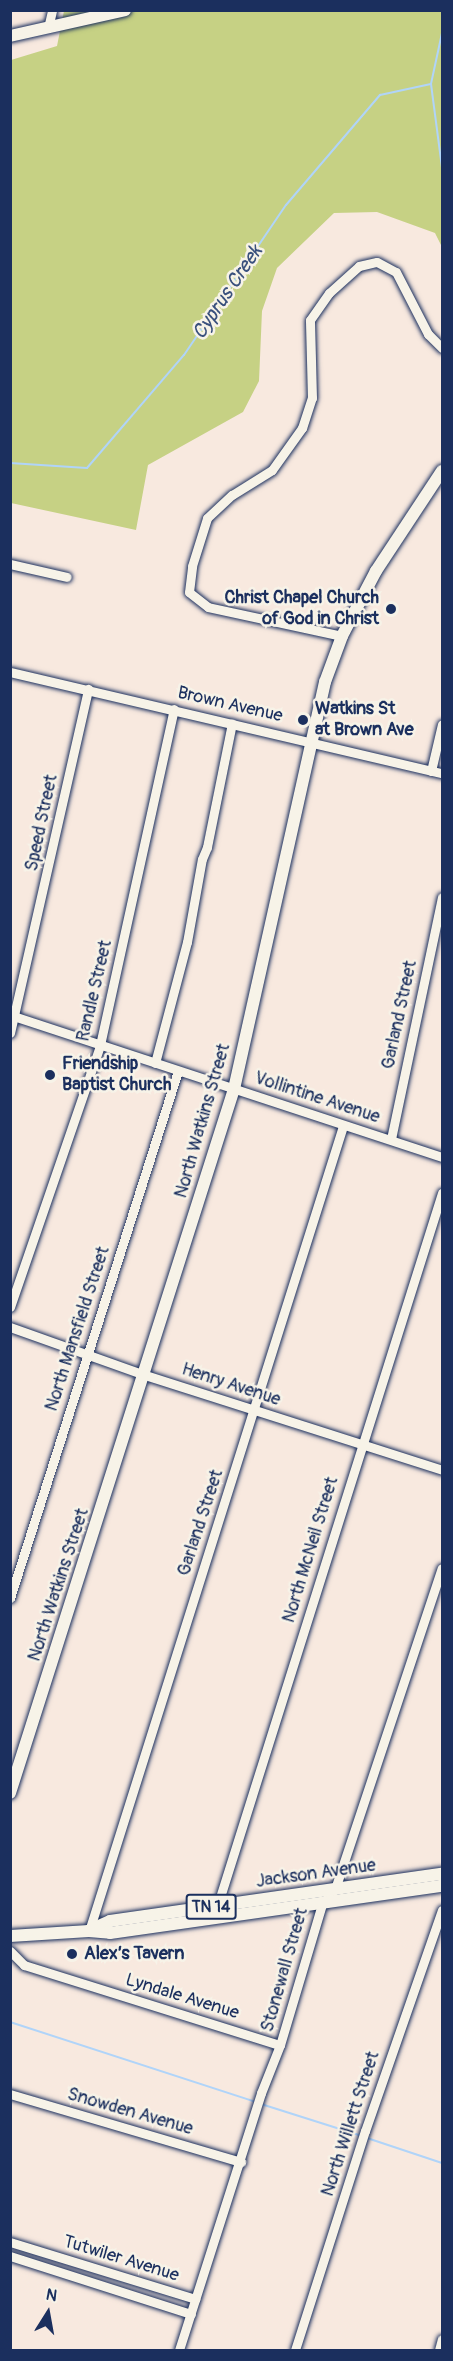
<!DOCTYPE html>
<meta charset="utf-8">
<style>
body{margin:0}
#map{position:relative;width:453px;height:2361px;overflow:hidden;background:#f8e9df;font-family:Pangolin,sans-serif}
div>[style]{position:absolute}
.green>*{inset:0;background:#c6d184}
.stream>*{height:2px;margin:-1px;padding:0 1px;transform-origin:1px;border-radius:1px;background:#b0d4f9}
.roads{filter:drop-shadow(0 0 2px #1b2f5e) drop-shadow(0 0 2px #1b2f5e)}
.minor>*{height:9px;margin:-4.5px;padding:0 4.5px;transform-origin:4.5px;border-radius:4.5px;background:#f7f3e8}
.major>*{height:12px;margin:-6px;padding:0 6px;transform-origin:6px;border-radius:6px;background:#f7f3e8}
.dots>*{width:16px;height:16px;translate:-50% -50%;box-sizing:border-box;border:3px solid #f7f3e8;border-radius:50%}
span{translate:-50% -50%;white-space:nowrap;text-align:center;line-height:1.15;-webkit-text-stroke:5px #f7f3e8;paint-order:stroke}
.shield-label span{padding:2px 4px;background:#f7f3e8;border:2px solid;border-radius:4px;-webkit-text-stroke-width:0}
.shield-label{font-size:16px;color:#1b2f5e;font-weight:700}
.poi-label{font-size:18px;color:#1b2f5e;font-weight:700}
.right{translate:-100% -50%;text-align:right}
.left{translate:0 -50%;text-align:left}
.street-label{font-size:18px;color:#1b2f5e}
.water-label{font-size:20px;color:#39507d;font-style:italic}
.frame{position:absolute;inset:0;border:12px solid #1b2f5e;pointer-events:none}
.north{position:absolute;left:18px;top:2283px;width:60px;height:60px;-webkit-text-stroke:4px #f7f3e8;paint-order:stroke;rotate:11deg;font-size:16px;font-weight:700;line-height:24px;text-align:center;color:#1b2f5e}
.north::after{content:'';display:block;margin:auto;width:21px;height:27px;background:#1b2f5e;clip-path:polygon(50% 0,100% 100%,50% 72%,0 100%)}
</style>
<div id="map">
<div class="green">
<div style="clip-path:polygon(64px 11px,442px 11px,442px 247px,435px 233px,377px 212px,334px 213px,277px 268px,262px 311px,259px 381px,243px 412px,148px 465px,136px 530px,11px 503px,11px 60px,57px 46px)"></div>
</div>
<div class="stream">
<div style="left:442px;top:33px;width:52px;rotate:102.2deg"></div>
<div style="left:431px;top:84px;width:84px;rotate:82.5deg"></div>
<div style="left:10px;top:463px;width:77px;rotate:3.7deg"></div>
<div style="left:87px;top:468px;width:149px;rotate:-49.4deg"></div>
<div style="left:184px;top:355px;width:181px;rotate:-55.8deg"></div>
<div style="left:286px;top:205px;width:145px;rotate:-49.5deg"></div>
<div style="left:380px;top:95px;width:52px;rotate:-12.2deg"></div>
<div style="left:10px;top:2022px;width:259px;rotate:18deg"></div>
<div style="left:261px;top:2104px;width:106px;rotate:17.6deg"></div>
<div style="left:367px;top:2138px;width:79px;rotate:18.4deg"></div>
</div>
<div class="roads">
<div class="minor">
<div style="left:48px;top:28px;width:18px;rotate:-77deg"></div>
<div style="left:10px;top:564px;width:58px;rotate:12.8deg"></div>
<div style="left:342px;top:636px;width:137px;rotate:-167.8deg"></div>
<div style="left:208px;top:607px;width:24px;rotate:-142deg"></div>
<div style="left:189px;top:592px;width:26px;rotate:-83deg"></div>
<div style="left:192px;top:566px;width:50px;rotate:-72.6deg"></div>
<div style="left:207px;top:518px;width:34px;rotate:-43deg"></div>
<div style="left:232px;top:495px;width:47px;rotate:-32deg"></div>
<div style="left:272px;top:470px;width:52px;rotate:-54.5deg"></div>
<div style="left:302px;top:428px;width:32px;rotate:-72deg"></div>
<div style="left:312px;top:398px;width:78px;rotate:-91.5deg"></div>
<div style="left:310px;top:320px;width:33px;rotate:-55deg"></div>
<div style="left:329px;top:293px;width:40px;rotate:-42deg"></div>
<div style="left:359px;top:266px;width:18px;rotate:-13deg"></div>
<div style="left:377px;top:262px;width:21px;rotate:28deg"></div>
<div style="left:396px;top:272px;width:70px;rotate:62.7deg"></div>
<div style="left:428px;top:334px;width:20px;rotate:45deg"></div>
<div style="left:10px;top:672px;width:444px;rotate:13.2deg"></div>
<div style="left:431px;top:771px;width:48px;rotate:-76.8deg"></div>
<div style="left:10px;top:1015px;width:455px;rotate:18.2deg"></div>
<div style="left:10px;top:1033px;width:353px;rotate:-77.2deg"></div>
<div style="left:155px;top:1063px;width:125px;rotate:-75.2deg"></div>
<div style="left:187px;top:942px;width:84px;rotate:-79.8deg"></div>
<div style="left:202px;top:859px;width:13px;rotate:-67deg"></div>
<div style="left:207px;top:847px;width:126px;rotate:-78.6deg"></div>
<div style="left:391px;top:1139px;width:247px;rotate:-78.1deg"></div>
<div style="left:10px;top:1307px;width:277px;rotate:-71deg"></div>
<div style="left:100px;top:1045px;width:344px;rotate:-77.6deg"></div>
<div style="left:10px;top:1327px;width:143px;rotate:19.6deg"></div>
<div style="left:145px;top:1375px;width:312px;rotate:17.7deg"></div>
<div style="left:10px;top:1598px;width:553px;rotate:-72.32deg"></div>
<div style="left:216px;top:1910px;width:752px;rotate:-72.51deg"></div>
<div style="left:89px;top:1931px;width:844px;rotate:-72.49deg"></div>
<div style="left:10px;top:1951px;width:20px;rotate:45deg"></div>
<div style="left:24px;top:1965px;width:268px;rotate:17.4deg"></div>
<div style="left:10px;top:2094px;width:241px;rotate:16.4deg"></div>
<div style="left:10px;top:2242px;width:194px;rotate:17.1deg"></div>
<div style="left:10px;top:2256px;width:190px;rotate:17.8deg"></div>
<div style="left:179px;top:2350px;width:270px;rotate:-72.3deg"></div>
<div style="left:261px;top:2093px;width:52px;rotate:-68.4deg"></div>
<div style="left:280px;top:2045px;width:147px;rotate:-73.4deg"></div>
<div style="left:322px;top:1904px;width:20px;rotate:-49deg"></div>
<div style="left:335px;top:1889px;width:338px;rotate:-71.6deg"></div>
<div style="left:295px;top:2350px;width:230px;rotate:-72.3deg"></div>
<div style="left:365px;top:2131px;width:234px;rotate:-70.8deg"></div>
<div style="left:439px;top:2350px;width:11px;rotate:-75deg"></div>
</div>
<div class="major">
<div style="left:10px;top:36px;width:118px;rotate:-12.7deg"></div>
<div style="left:10px;top:1793px;width:739px;rotate:-72.35deg"></div>
<div style="left:234px;top:1089px;width:417px;rotate:-77.4deg"></div>
<div style="left:325px;top:682px;width:49px;rotate:-69.7deg"></div>
<div style="left:342px;top:636px;width:73px;rotate:-62.4deg"></div>
<div style="left:376px;top:571px;width:120px;rotate:-56.6deg"></div>
<div style="left:90px;top:1930px;width:22px;rotate:-24deg"></div>
<div style="left:110px;top:1921px;width:335px;rotate:-8.1deg"></div>
<div style="left:10px;top:1936px;width:79px;rotate:-3.6deg"></div>
<div style="left:89px;top:1931px;width:21px;rotate:5deg"></div>
<div style="left:110px;top:1933px;width:335px;rotate:-8.1deg"></div>
</div>
</div>
<div class="dots">
<div style="left:391px;top:609px;background:#1b2f5e"></div>
<div style="left:303px;top:720px;background:#1b2f5e"></div>
<div style="left:50px;top:1075px;background:#1b2f5e"></div>
<div style="left:72px;top:1954px;background:#1b2f5e"></div>
</div>
<div class="shield-label">
<span style="left:211px;top:1907px">TN 14</span>
</div>
<div class="poi-label">
<span class="right" style="left:379px;top:609px">Christ Chapel Church<br>of God in Christ</span>
<span class="left" style="left:315px;top:720px">Watkins St<br>at Brown Ave</span>
<span class="left" style="left:62px;top:1075px">Friendship<br>Baptist Church</span>
<span class="left" style="left:84px;top:1954px">Alex’s Tavern</span>
</div>
<div class="street-label">
<span style="left:230px;top:705px;rotate:13deg">Brown Avenue</span>
<span style="left:42px;top:823px;rotate:-78deg">Speed Street</span>
<span style="left:95px;top:991px;rotate:-77deg">Randle Street</span>
<span style="left:400px;top:1015px;rotate:-78deg">Garland Street</span>
<span style="left:317px;top:1098px;rotate:18deg">Vollintine Avenue</span>
<span style="left:203px;top:1121px;rotate:-74deg">North Watkins Street</span>
<span style="left:78px;top:1329px;rotate:-72deg">North Mansfield Street</span>
<span style="left:231px;top:1385px;rotate:18deg">Henry Avenue</span>
<span style="left:201px;top:1523px;rotate:-72deg">Garland Street</span>
<span style="left:311px;top:1550px;rotate:-73deg">North McNeil Street</span>
<span style="left:59px;top:1585px;rotate:-72deg">North Watkins Street</span>
<span style="left:316px;top:1874px;rotate:-8deg">Jackson Avenue</span>
<span style="left:285px;top:1970px;rotate:-74deg">Stonewall Street</span>
<span style="left:182px;top:1997px;rotate:17deg">Lyndale Avenue</span>
<span style="left:130px;top:2112px;rotate:16deg">Snowden Avenue</span>
<span style="left:351px;top:2124px;rotate:-72deg">North Willett Street</span>
<span style="left:121px;top:2259px;rotate:17deg">Tutwiler Avenue</span>
</div>
<div class="water-label">
<span style="left:227px;top:292px;rotate:-56deg">Cyprus Creek</span>
</div>
<div class="frame"></div>
<div class="north">N</div>
</div>
